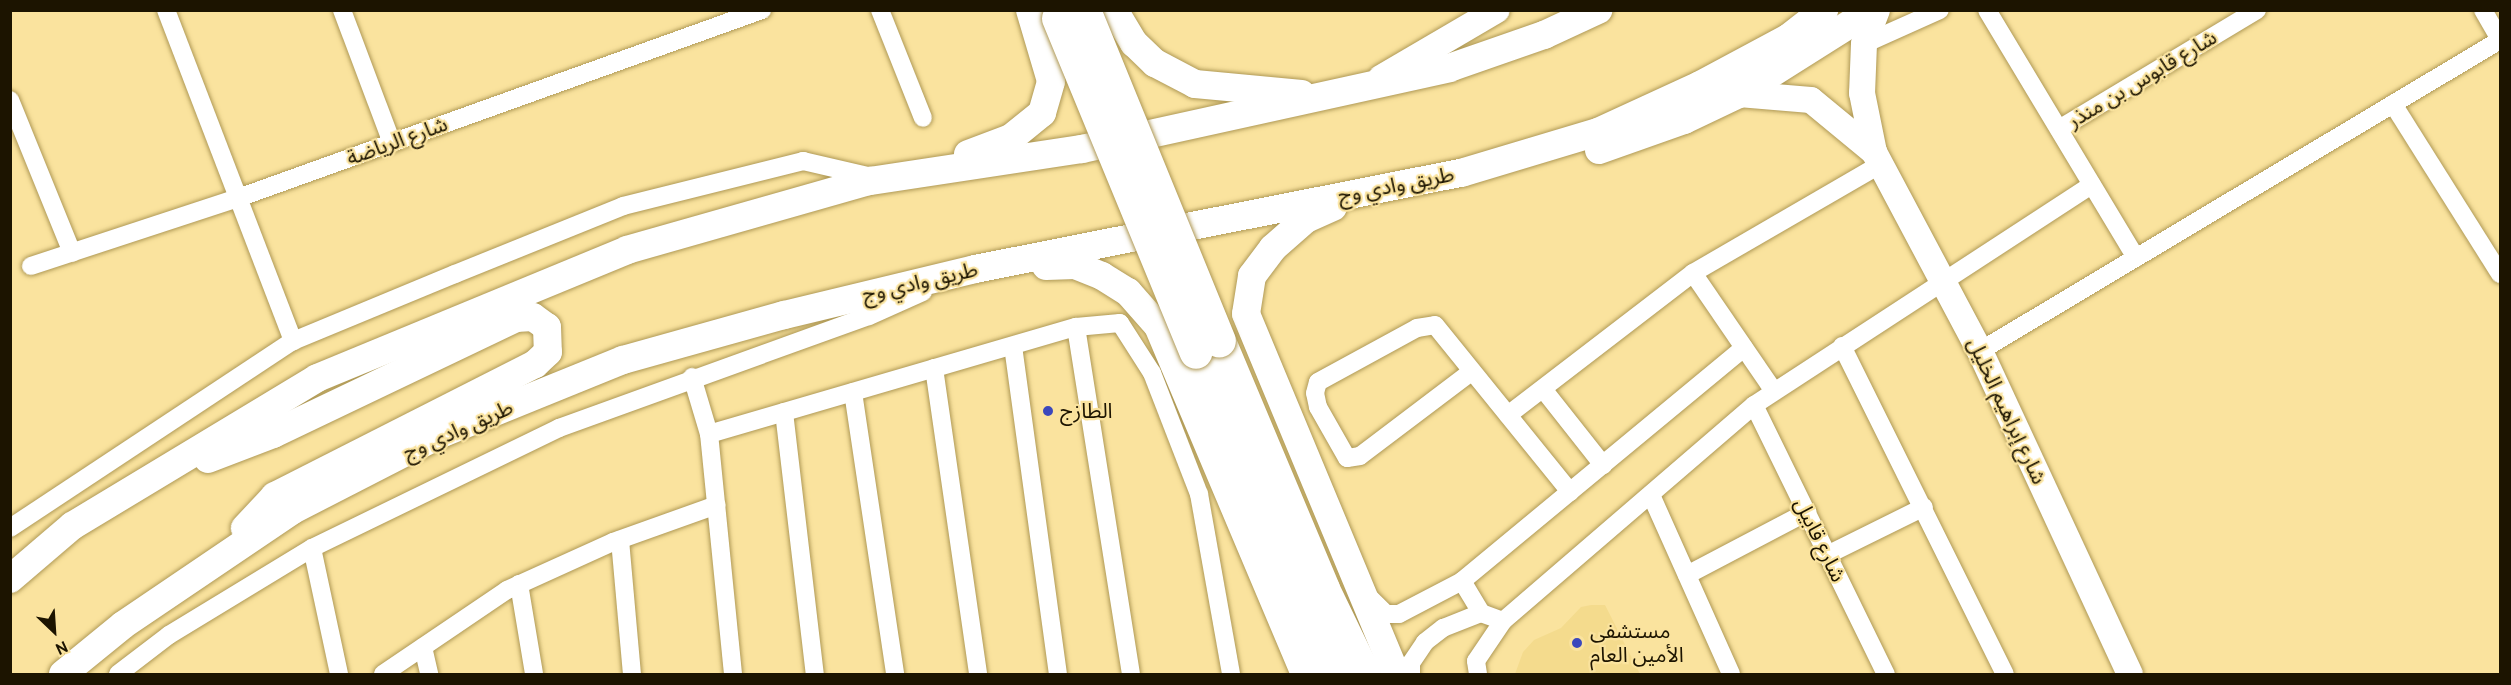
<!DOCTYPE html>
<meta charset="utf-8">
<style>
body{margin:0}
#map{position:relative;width:2511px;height:685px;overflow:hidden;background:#fae39e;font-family:Cabin,"Noto Sans Arabic",sans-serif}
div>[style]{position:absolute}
.built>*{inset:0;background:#f4db8d}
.roads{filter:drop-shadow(0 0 2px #af9956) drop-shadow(0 0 2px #af9956)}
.street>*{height:18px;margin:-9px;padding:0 9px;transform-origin:9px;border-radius:9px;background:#fff}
.secondary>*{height:26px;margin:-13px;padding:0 13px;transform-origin:13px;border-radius:13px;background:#fff}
.primary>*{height:28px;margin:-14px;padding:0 14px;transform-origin:14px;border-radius:14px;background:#fff}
.highway>*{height:33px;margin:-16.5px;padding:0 16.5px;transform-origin:16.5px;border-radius:16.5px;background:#fff}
.bridges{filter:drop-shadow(0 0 2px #af9956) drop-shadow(0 0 2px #af9956)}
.highway-bridge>*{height:33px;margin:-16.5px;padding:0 16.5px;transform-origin:16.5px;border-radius:16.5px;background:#fff}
.dots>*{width:16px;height:16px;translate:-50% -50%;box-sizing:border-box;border:3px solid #fae39e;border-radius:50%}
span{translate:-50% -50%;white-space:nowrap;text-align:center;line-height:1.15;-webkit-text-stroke:4.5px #fae39e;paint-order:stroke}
.street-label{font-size:21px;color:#1c1400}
.poi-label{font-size:21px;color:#1c1400}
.left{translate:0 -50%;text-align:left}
.frame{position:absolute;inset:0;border:12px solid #1c1400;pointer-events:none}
.north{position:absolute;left:24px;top:601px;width:60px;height:60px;-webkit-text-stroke:4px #fae39e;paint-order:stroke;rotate:155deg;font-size:16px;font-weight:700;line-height:24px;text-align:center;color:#1c1400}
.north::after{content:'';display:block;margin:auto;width:21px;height:27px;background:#1c1400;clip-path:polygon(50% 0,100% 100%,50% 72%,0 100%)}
</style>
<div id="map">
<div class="built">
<div style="clip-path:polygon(1591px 605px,1605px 605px,1640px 674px,1515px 674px,1523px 652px,1534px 640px,1561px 628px,1581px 607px)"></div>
</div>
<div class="roads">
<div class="street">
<div style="left:166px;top:10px;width:355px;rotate:69deg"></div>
<div style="left:342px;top:10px;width:142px;rotate:69.4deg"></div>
<div style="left:880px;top:10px;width:116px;rotate:68.3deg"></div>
<div style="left:1987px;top:10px;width:289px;rotate:59deg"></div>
<div style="left:2483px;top:10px;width:34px;rotate:60deg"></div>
<div style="left:1864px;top:44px;width:83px;rotate:-24.1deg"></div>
<div style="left:10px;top:100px;width:165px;rotate:67.9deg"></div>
<div style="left:2393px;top:104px;width:201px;rotate:57.8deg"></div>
<div style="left:2059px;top:129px;width:231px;rotate:-31deg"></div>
<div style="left:31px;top:266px;width:218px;rotate:-18.2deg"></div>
<div style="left:238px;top:198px;width:557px;rotate:-19.74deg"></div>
<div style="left:1693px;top:273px;width:142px;rotate:55.6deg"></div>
<div style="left:1076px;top:327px;width:351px;rotate:81deg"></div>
<div style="left:1013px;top:346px;width:331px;rotate:82.2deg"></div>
<div style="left:1842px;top:346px;width:366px;rotate:63.6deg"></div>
<div style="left:1980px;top:351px;width:606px;rotate:-30.88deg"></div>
<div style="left:934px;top:368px;width:309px;rotate:81.8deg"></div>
<div style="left:1471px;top:372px;width:139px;rotate:142.9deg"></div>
<div style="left:1360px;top:456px;width:13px;rotate:171deg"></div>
<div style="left:1347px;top:458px;width:59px;rotate:-119.6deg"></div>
<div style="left:1318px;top:407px;width:14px;rotate:-102deg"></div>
<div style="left:1315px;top:393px;width:11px;rotate:-75deg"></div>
<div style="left:1318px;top:382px;width:113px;rotate:-28.6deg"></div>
<div style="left:1417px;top:328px;width:18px;rotate:-9deg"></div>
<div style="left:1435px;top:325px;width:215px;rotate:51deg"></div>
<div style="left:692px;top:377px;width:59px;rotate:73.4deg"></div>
<div style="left:1543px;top:389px;width:97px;rotate:51.7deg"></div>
<div style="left:853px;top:392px;width:285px;rotate:81.5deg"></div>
<div style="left:1754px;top:405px;width:300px;rotate:63.9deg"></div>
<div style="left:784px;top:412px;width:264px;rotate:83.3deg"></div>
<div style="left:1508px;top:415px;width:233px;rotate:-37.5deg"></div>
<div style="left:1693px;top:273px;width:217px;rotate:-30.1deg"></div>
<div style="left:1651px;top:495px;width:196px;rotate:65.9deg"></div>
<div style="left:10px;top:528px;width:339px;rotate:-33.5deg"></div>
<div style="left:293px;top:341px;width:175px;rotate:-22.5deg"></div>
<div style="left:455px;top:274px;width:181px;rotate:-22deg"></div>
<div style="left:623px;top:206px;width:186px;rotate:-14deg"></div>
<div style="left:803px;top:161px;width:71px;rotate:13.1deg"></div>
<div style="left:620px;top:540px;width:135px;rotate:84.9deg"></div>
<div style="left:312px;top:548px;width:129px;rotate:77.9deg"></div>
<div style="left:1827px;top:555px;width:108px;rotate:-26.3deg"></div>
<div style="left:1687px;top:575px;width:136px;rotate:-27.7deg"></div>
<div style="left:1462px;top:581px;width:37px;rotate:59deg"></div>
<div style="left:519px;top:584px;width:91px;rotate:80.5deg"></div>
<div style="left:1369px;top:597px;width:24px;rotate:45deg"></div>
<div style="left:1386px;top:614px;width:13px"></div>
<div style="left:1399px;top:614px;width:71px;rotate:-27.6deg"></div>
<div style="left:1462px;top:581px;width:366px;rotate:-39.6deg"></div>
<div style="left:423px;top:647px;width:28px;rotate:77deg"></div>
<div style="left:118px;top:674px;width:64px;rotate:-37.4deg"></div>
<div style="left:169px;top:635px;width:167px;rotate:-31.3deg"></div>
<div style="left:312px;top:548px;width:275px;rotate:-25.9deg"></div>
<div style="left:559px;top:428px;width:330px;rotate:-19.9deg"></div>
<div style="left:869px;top:316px;width:59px;rotate:-24deg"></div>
<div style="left:383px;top:674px;width:150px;rotate:-34.1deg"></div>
<div style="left:507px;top:590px;width:116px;rotate:-24.4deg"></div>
<div style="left:613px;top:542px;width:110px;rotate:-19.6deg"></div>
<div style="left:733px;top:674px;width:241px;rotate:-95.7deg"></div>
<div style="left:709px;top:434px;width:382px;rotate:-16.3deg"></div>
<div style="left:1076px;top:327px;width:44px;rotate:-5.2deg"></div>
<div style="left:1120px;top:323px;width:59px;rotate:57.4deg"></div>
<div style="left:1152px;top:373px;width:130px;rotate:68.8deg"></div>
<div style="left:1199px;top:494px;width:183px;rotate:79.9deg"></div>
<div style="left:1411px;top:674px;width:11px;rotate:-90deg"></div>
<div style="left:1411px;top:663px;width:25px;rotate:-56deg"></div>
<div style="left:1425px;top:642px;width:23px;rotate:-38deg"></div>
<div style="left:1443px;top:628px;width:41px;rotate:-21.5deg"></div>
<div style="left:1481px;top:613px;width:23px;rotate:20deg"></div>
<div style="left:1478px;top:674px;width:13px;rotate:-99deg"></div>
<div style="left:1476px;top:661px;width:48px;rotate:-56deg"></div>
<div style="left:1503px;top:621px;width:331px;rotate:-40.7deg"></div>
<div style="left:1754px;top:405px;width:403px;rotate:-33.1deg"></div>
</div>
<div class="secondary">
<div style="left:1877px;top:10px;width:36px;rotate:111deg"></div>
<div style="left:1864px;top:44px;width:49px;rotate:92.3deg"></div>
<div style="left:1862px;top:93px;width:60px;rotate:78.5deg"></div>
<div style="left:1874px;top:152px;width:225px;rotate:62deg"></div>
<div style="left:1980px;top:351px;width:356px;rotate:65.1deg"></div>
<div style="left:1381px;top:78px;width:134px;rotate:-30.4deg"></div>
<div style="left:1739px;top:94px;width:72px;rotate:4.8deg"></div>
<div style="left:1811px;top:100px;width:82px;rotate:39.5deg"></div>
</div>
<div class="primary">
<div style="left:1114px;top:10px;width:39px;rotate:59deg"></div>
<div style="left:1134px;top:43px;width:29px;rotate:44deg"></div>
<div style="left:1155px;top:63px;width:45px;rotate:27.7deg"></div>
<div style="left:1195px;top:84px;width:107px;rotate:5.3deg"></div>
<div style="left:1599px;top:150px;width:90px;rotate:-19.4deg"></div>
<div style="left:1684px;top:120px;width:61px;rotate:-25.3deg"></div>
<div style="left:1739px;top:94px;width:157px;rotate:-32.3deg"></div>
<div style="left:968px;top:154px;width:46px;rotate:-20.4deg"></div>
<div style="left:1011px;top:138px;width:40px;rotate:-39deg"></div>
<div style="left:1042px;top:113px;width:33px;rotate:-74deg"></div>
<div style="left:1051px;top:81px;width:74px;rotate:-106.5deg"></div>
<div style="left:1333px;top:207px;width:30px;rotate:156deg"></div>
<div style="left:1306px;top:219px;width:44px;rotate:138.7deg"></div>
<div style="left:1273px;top:248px;width:35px;rotate:127deg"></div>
<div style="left:1252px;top:276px;width:38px;rotate:99deg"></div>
<div style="left:1246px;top:314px;width:390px;rotate:67.4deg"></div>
<div style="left:1046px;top:266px;width:29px;rotate:-2deg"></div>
<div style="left:1075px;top:265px;width:29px;rotate:22deg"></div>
<div style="left:1102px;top:276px;width:31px;rotate:32deg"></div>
<div style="left:1128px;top:292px;width:45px;rotate:48.6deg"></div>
<div style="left:1158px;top:326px;width:378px;rotate:67.1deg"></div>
<div style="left:208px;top:459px;width:70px;rotate:-21deg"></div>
<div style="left:273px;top:434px;width:269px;rotate:-25.5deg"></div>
<div style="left:516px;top:318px;width:17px;rotate:-3deg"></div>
<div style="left:533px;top:317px;width:17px;rotate:36deg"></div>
<div style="left:547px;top:327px;width:25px;rotate:88deg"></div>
<div style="left:548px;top:352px;width:18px;rotate:137deg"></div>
<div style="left:535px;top:364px;width:292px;rotate:153.1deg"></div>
<div style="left:275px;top:496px;width:44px;rotate:133.2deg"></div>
<div style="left:10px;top:579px;width:82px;rotate:-40.5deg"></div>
<div style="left:72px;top:526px;width:286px;rotate:-31.1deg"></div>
<div style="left:317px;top:378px;width:335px;rotate:-22.4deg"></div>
<div style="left:627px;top:250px;width:253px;rotate:-15.9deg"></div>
<div style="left:870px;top:181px;width:214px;rotate:-8.6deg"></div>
<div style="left:1082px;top:149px;width:376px;rotate:-12.4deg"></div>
<div style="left:1449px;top:68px;width:101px;rotate:-19.2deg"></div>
<div style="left:1544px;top:35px;width:60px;rotate:-24.8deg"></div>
<div style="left:63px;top:674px;width:77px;rotate:-39.2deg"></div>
<div style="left:123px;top:625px;width:205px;rotate:-34.1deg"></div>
<div style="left:293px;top:510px;width:169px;rotate:-27.2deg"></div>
<div style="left:443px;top:433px;width:194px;rotate:-22.1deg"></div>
<div style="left:623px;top:360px;width:167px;rotate:-15.6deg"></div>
<div style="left:784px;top:315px;width:196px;rotate:-13.5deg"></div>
<div style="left:975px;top:269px;width:495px;rotate:-11.2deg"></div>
<div style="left:1461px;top:173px;width:143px;rotate:-16.7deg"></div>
<div style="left:1598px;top:132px;width:112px;rotate:-24.7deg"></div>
<div style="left:1700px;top:85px;width:100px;rotate:-28.1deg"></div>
<div style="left:1788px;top:38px;width:46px;rotate:-37.9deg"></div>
</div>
<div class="highway">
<div style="left:1219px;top:341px;width:269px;rotate:67.2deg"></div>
<div style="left:1323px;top:589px;width:94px;rotate:64.2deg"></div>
<div style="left:1196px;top:352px;width:351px;rotate:66.7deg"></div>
</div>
</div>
<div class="bridges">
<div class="highway-bridge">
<div style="left:1084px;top:10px;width:357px;rotate:67.8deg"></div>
<div style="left:1058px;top:18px;width:361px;rotate:67.6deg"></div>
</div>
</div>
<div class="dots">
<div style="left:1048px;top:411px;background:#3b48bc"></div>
<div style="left:1577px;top:643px;background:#3b48bc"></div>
</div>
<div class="street-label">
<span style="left:2142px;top:79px;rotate:-31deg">شارع قابوس بن منذر</span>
<span style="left:397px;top:141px;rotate:-20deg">شارع الرياضة</span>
<span style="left:1396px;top:185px;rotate:-11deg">طريق وادي وج</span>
<span style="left:920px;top:282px;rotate:-13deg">طريق وادي وج</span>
<span style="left:2007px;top:411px;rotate:65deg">شارع إبراهيم الخليل</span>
<span style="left:458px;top:430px;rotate:-24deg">طريق وادي وج</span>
<span style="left:1820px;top:540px;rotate:64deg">شارع قابيل</span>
</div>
<div class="poi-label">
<span class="left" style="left:1060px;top:411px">الطازج</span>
<span class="left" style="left:1590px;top:643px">مستشفى<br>الأمين العام</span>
</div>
<div class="frame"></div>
<div class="north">N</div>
</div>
